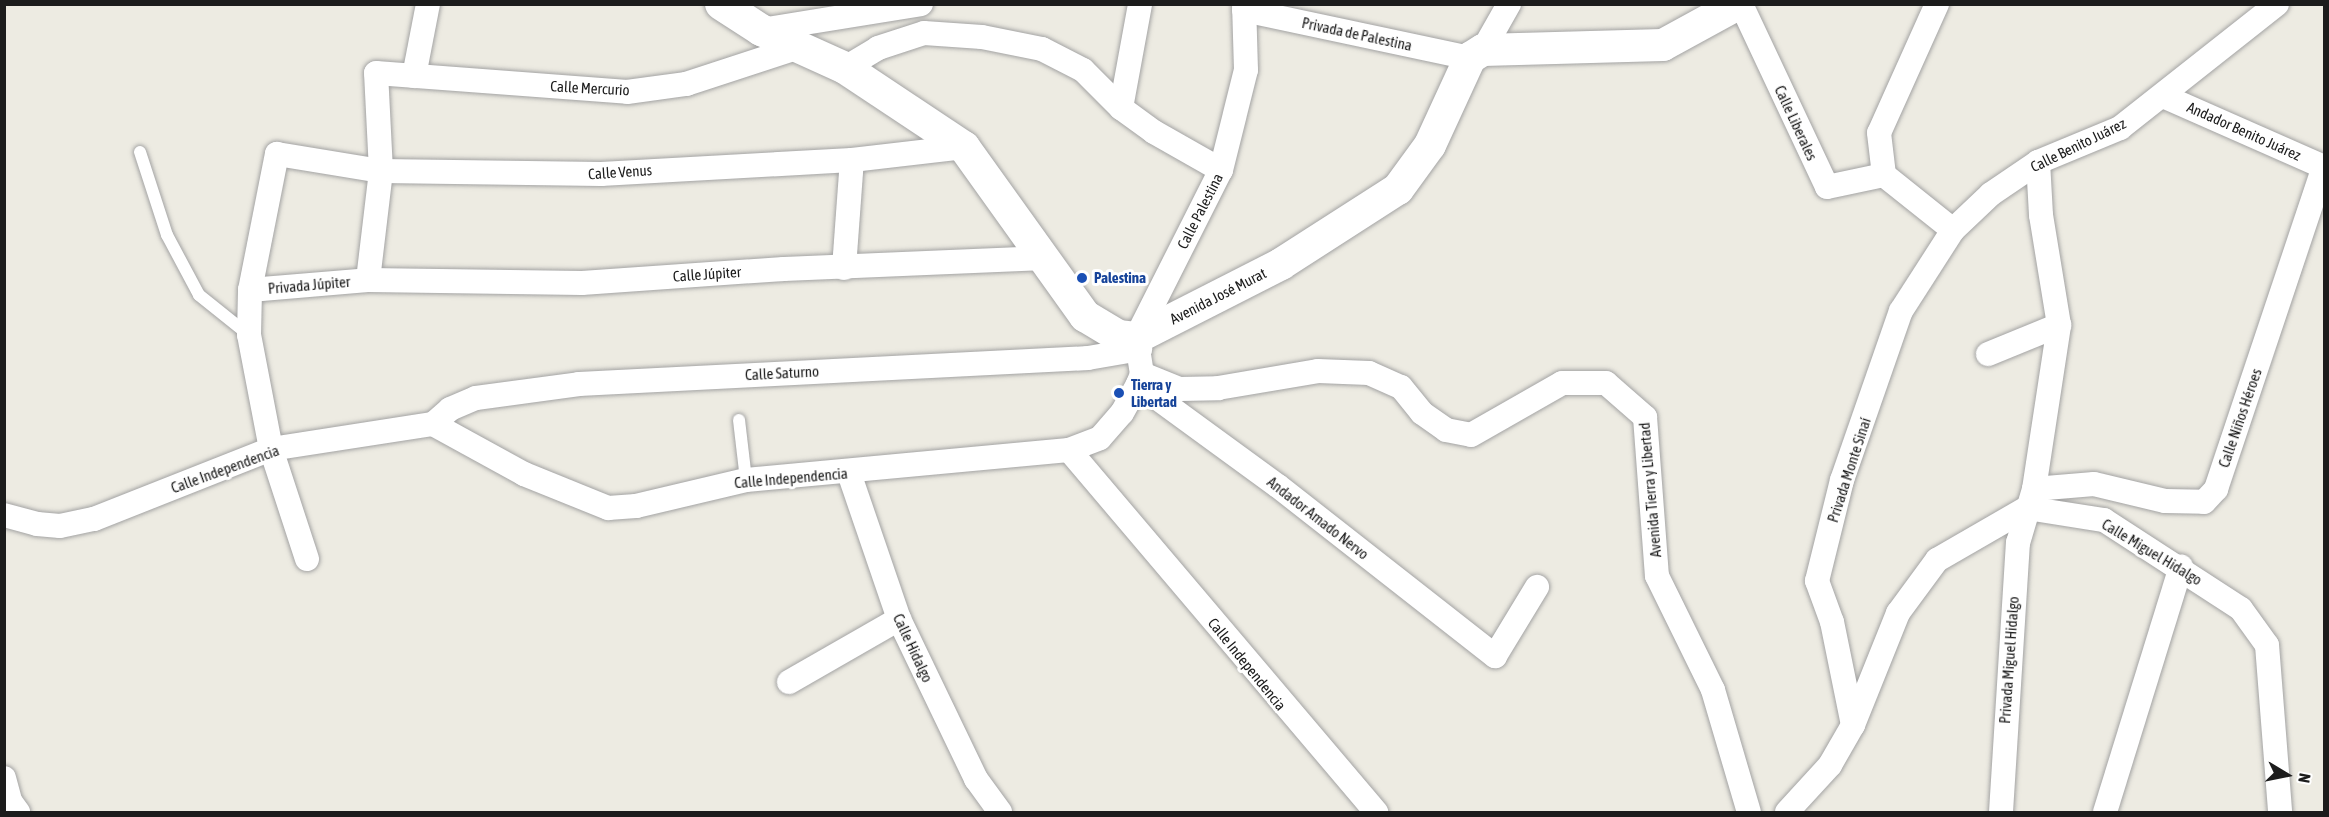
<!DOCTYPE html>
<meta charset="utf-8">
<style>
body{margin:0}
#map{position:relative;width:2329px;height:817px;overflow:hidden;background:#edebe2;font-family:"Asap Condensed",sans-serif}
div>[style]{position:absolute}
.roads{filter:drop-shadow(0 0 2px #a3a3a3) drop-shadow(0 0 2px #a3a3a3)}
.service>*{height:12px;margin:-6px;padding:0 6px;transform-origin:6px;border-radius:6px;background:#fff}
.minor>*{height:24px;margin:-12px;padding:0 12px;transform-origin:12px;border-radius:12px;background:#fff}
.tertiary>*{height:32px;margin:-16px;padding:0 16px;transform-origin:16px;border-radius:16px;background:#fff}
.dots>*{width:16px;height:16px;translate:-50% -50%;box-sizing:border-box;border:3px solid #fff;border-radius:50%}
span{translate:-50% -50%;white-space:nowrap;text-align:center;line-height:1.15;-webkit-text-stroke:6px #fff;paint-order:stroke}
.street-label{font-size:15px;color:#1c1c1c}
.transit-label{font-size:15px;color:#164399;font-weight:700}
.left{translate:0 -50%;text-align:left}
.frame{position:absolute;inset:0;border:6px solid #1c1c1c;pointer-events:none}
.north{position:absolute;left:2257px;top:745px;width:60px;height:60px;-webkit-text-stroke:4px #fff;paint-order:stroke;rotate:100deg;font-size:16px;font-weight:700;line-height:24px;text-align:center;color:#1c1c1c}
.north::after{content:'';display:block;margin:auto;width:21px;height:27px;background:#1c1c1c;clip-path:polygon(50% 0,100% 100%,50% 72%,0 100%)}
</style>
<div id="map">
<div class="roads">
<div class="service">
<div style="left:140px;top:152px;width:87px;rotate:72deg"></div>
<div style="left:167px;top:235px;width:68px;rotate:61.9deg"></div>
<div style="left:199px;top:295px;width:64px;rotate:38.7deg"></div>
<div style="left:739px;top:420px;width:60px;rotate:83.3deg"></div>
</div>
<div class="minor">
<div style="left:1741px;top:4px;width:202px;rotate:64.8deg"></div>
<div style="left:1827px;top:187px;width:58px;rotate:-11.9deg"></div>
<div style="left:1937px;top:4px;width:141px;rotate:114.2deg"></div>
<div style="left:1879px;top:133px;width:42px;rotate:83.2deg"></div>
<div style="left:1884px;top:175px;width:88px;rotate:38.6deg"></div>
<div style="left:1953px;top:230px;width:52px;rotate:-43.5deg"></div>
<div style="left:1991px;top:194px;width:57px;rotate:-34.2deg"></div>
<div style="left:2038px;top:162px;width:89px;rotate:-22.5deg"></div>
<div style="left:2120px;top:128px;width:200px;rotate:-38.3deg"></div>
<div style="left:1244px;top:10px;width:231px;rotate:12deg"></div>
<div style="left:761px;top:30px;width:162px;rotate:-9.2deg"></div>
<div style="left:1483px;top:50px;width:53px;rotate:-60.5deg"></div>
<div style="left:845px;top:68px;width:39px;rotate:-31deg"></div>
<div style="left:878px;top:48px;width:48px;rotate:-18.1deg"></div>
<div style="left:924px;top:33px;width:58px;rotate:3.9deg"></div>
<div style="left:982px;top:37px;width:61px;rotate:11.3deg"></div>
<div style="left:1042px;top:49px;width:46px;rotate:27.1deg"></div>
<div style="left:1083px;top:70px;width:54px;rotate:45deg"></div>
<div style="left:1121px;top:108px;width:41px;rotate:36deg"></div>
<div style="left:1154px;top:132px;width:77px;rotate:29.6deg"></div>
<div style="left:414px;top:76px;width:73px;rotate:-79deg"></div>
<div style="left:2163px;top:96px;width:176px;rotate:23.8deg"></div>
<div style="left:1121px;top:108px;width:106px;rotate:-79.6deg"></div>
<div style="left:844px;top:268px;width:108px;rotate:-85.8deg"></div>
<div style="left:368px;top:280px;width:110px;rotate:-83.2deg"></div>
<div style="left:381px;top:171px;width:98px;rotate:-92.9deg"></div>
<div style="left:376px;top:73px;width:252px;rotate:4.3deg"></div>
<div style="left:627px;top:92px;width:60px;rotate:-7.7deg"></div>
<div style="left:686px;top:84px;width:119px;rotate:-18.1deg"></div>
<div style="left:250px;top:290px;width:118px;rotate:-4.8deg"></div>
<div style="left:368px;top:280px;width:214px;rotate:0.8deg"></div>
<div style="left:582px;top:283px;width:202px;rotate:-4deg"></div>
<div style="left:784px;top:269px;width:261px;rotate:-2.4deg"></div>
<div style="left:1988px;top:354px;width:77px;rotate:-22.2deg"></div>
<div style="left:1142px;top:374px;width:40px;rotate:22deg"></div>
<div style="left:1179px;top:389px;width:39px;rotate:-1deg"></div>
<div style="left:1218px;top:388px;width:101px;rotate:-9.6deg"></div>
<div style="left:1318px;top:371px;width:51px;rotate:2.2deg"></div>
<div style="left:1369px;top:373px;width:35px;rotate:24deg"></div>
<div style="left:1401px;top:387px;width:33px;rotate:51deg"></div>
<div style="left:1422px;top:413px;width:29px;rotate:35deg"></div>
<div style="left:1446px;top:430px;width:25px;rotate:11deg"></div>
<div style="left:1471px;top:435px;width:105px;rotate:-29.7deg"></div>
<div style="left:1562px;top:383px;width:44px"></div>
<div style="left:1606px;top:383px;width:52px;rotate:41.1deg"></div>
<div style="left:1645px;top:417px;width:159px;rotate:85.7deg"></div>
<div style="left:1657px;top:576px;width:127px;rotate:63.8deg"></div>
<div style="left:1713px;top:690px;width:127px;rotate:73.6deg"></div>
<div style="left:1138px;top:384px;width:173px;rotate:36.1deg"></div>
<div style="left:1278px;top:486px;width:276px;rotate:38.1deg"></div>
<div style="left:1495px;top:656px;width:81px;rotate:-58.7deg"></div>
<div style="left:433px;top:424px;width:23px;rotate:-41deg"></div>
<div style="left:450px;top:409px;width:28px;rotate:-23deg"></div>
<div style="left:476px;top:398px;width:104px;rotate:-7.7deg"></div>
<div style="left:579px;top:384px;width:510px;rotate:-2.92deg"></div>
<div style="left:1088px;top:358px;width:53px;rotate:-9.8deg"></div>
<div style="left:1069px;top:450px;width:475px;rotate:49.7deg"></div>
<div style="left:849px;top:473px;width:154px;rotate:71.1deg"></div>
<div style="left:899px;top:619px;width:178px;rotate:64.3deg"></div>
<div style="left:976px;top:779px;width:41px;rotate:54deg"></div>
<div style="left:2034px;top:489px;width:60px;rotate:-4.8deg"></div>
<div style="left:2094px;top:484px;width:73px;rotate:13.5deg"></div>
<div style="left:2165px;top:501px;width:39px;rotate:1deg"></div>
<div style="left:2204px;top:502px;width:18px;rotate:-47deg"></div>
<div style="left:2216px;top:489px;width:340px;rotate:-71.5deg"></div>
<div style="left:4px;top:515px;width:34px;rotate:15deg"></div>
<div style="left:37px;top:524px;width:23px;rotate:5deg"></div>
<div style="left:60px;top:526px;width:35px;rotate:-12deg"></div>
<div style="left:94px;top:519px;width:190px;rotate:-21.6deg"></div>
<div style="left:271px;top:449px;width:164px;rotate:-8.8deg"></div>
<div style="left:433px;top:424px;width:104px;rotate:28.8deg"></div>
<div style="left:524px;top:474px;width:91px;rotate:22deg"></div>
<div style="left:608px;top:508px;width:28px;rotate:-4deg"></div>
<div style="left:636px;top:506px;width:113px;rotate:-13.3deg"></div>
<div style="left:746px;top:480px;width:324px;rotate:-5.3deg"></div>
<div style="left:1069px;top:450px;width:33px;rotate:-21deg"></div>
<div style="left:1100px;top:438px;width:33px;rotate:-49deg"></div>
<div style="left:1122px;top:413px;width:33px;rotate:-61deg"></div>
<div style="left:1138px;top:384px;width:11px;rotate:-68deg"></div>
<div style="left:1142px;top:374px;width:36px;rotate:-99deg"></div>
<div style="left:1136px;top:338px;width:188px;rotate:-63.2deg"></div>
<div style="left:1221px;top:170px;width:103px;rotate:-76deg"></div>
<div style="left:1246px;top:70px;width:66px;rotate:-91.7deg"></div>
<div style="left:307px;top:559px;width:116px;rotate:-108.1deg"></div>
<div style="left:271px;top:449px;width:116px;rotate:-100.9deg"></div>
<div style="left:249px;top:335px;width:45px;rotate:-88.7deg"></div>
<div style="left:250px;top:290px;width:139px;rotate:-78.8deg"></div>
<div style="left:277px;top:154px;width:105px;rotate:9.3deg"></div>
<div style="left:381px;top:171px;width:220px;rotate:0.8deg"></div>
<div style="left:601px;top:174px;width:251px;rotate:-3.2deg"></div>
<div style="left:852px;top:160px;width:113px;rotate:-6.6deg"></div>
<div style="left:789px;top:682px;width:127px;rotate:-29.8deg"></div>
<div style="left:1853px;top:725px;width:105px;rotate:-101.5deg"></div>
<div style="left:1832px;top:622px;width:44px;rotate:-110.1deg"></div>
<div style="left:1817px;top:581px;width:104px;rotate:-76.1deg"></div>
<div style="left:1842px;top:480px;width:179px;rotate:-70.8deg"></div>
<div style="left:1901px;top:311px;width:96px;rotate:-57.3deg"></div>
<div style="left:4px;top:778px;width:24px;rotate:75deg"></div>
<div style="left:10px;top:801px;width:14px;rotate:54deg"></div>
<div style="left:1787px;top:812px;width:64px;rotate:-47.5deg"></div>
<div style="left:1830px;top:765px;width:46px;rotate:-60.1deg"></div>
<div style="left:1853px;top:725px;width:121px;rotate:-68.1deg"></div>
<div style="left:1898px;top:613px;width:66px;rotate:-53.7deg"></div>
<div style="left:1937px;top:560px;width:104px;rotate:-30deg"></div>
<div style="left:2027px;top:508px;width:78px;rotate:8.9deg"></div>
<div style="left:2104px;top:520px;width:163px;rotate:33deg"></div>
<div style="left:2241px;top:609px;width:44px;rotate:54.2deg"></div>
<div style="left:2267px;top:645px;width:168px;rotate:85.5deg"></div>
<div style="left:2001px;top:812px;width:270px;rotate:-86.4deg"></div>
<div style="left:2018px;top:543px;width:56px;rotate:-73.5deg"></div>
<div style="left:2034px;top:489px;width:166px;rotate:-81.3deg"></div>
<div style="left:2059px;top:325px;width:111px;rotate:-99.3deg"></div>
<div style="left:2041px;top:215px;width:53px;rotate:-93.2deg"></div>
<div style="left:2105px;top:812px;width:257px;rotate:-72.8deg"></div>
</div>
<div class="tertiary">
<div style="left:721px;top:4px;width:48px;rotate:33deg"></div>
<div style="left:761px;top:30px;width:92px;rotate:24.3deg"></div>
<div style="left:845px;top:68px;width:143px;rotate:33.6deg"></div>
<div style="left:964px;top:147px;width:208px;rotate:54.4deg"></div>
<div style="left:1085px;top:316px;width:39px;rotate:31deg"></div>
<div style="left:1118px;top:336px;width:18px;rotate:6deg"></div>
<div style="left:1136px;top:338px;width:163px;rotate:-27deg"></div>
<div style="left:1281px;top:264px;width:139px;rotate:-32.7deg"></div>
<div style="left:1398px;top:189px;width:54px;rotate:-54deg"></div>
<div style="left:1430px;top:145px;width:96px;rotate:-65.3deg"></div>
<div style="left:1470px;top:58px;width:15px;rotate:-32deg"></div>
<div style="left:1483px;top:50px;width:180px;rotate:-1.6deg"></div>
<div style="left:1663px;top:45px;width:85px;rotate:-28.7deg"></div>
</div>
</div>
<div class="dots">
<div style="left:1082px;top:278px;background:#1a4fb4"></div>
<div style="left:1119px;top:393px;background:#1a4fb4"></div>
</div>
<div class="street-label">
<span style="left:1357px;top:34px;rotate:12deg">Privada de Palestina</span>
<span style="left:590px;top:88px;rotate:3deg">Calle Mercurio</span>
<span style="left:1796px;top:123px;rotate:65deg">Calle Liberales</span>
<span style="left:2244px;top:131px;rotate:24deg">Andador Benito Juárez</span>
<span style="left:2078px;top:145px;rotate:-26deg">Calle Benito Juárez</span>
<span style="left:620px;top:172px;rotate:-4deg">Calle Venus</span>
<span style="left:1200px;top:211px;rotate:-63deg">Calle Palestina</span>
<span style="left:707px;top:274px;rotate:-4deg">Calle Júpiter</span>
<span style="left:309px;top:285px;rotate:-5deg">Privada Júpiter</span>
<span style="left:1218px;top:296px;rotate:-27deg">Avenida José Murat</span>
<span style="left:782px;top:373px;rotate:-3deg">Calle Saturno</span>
<span style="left:2240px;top:418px;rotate:-71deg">Calle Niños Héroes</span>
<span style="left:225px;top:469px;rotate:-20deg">Calle Independencia</span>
<span style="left:1849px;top:470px;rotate:-72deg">Privada Monte Sinaí</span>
<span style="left:791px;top:478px;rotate:-5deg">Calle Independencia</span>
<span style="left:1650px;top:490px;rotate:-95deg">Avenida Tierra y Libertad</span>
<span style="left:1318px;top:518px;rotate:38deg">Andador Amado Nervo</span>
<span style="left:2152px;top:552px;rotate:31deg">Calle Miguel Hidalgo</span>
<span style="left:913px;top:648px;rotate:65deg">Calle Hidalgo</span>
<span style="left:2009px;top:660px;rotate:-86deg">Privada Miguel Hidalgo</span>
<span style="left:1247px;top:664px;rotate:51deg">Calle Independencia</span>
</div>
<div class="transit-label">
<span class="left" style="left:1094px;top:278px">Palestina</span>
<span class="left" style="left:1131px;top:393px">Tierra y<br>Libertad</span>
</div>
<div class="frame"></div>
<div class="north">N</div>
</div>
